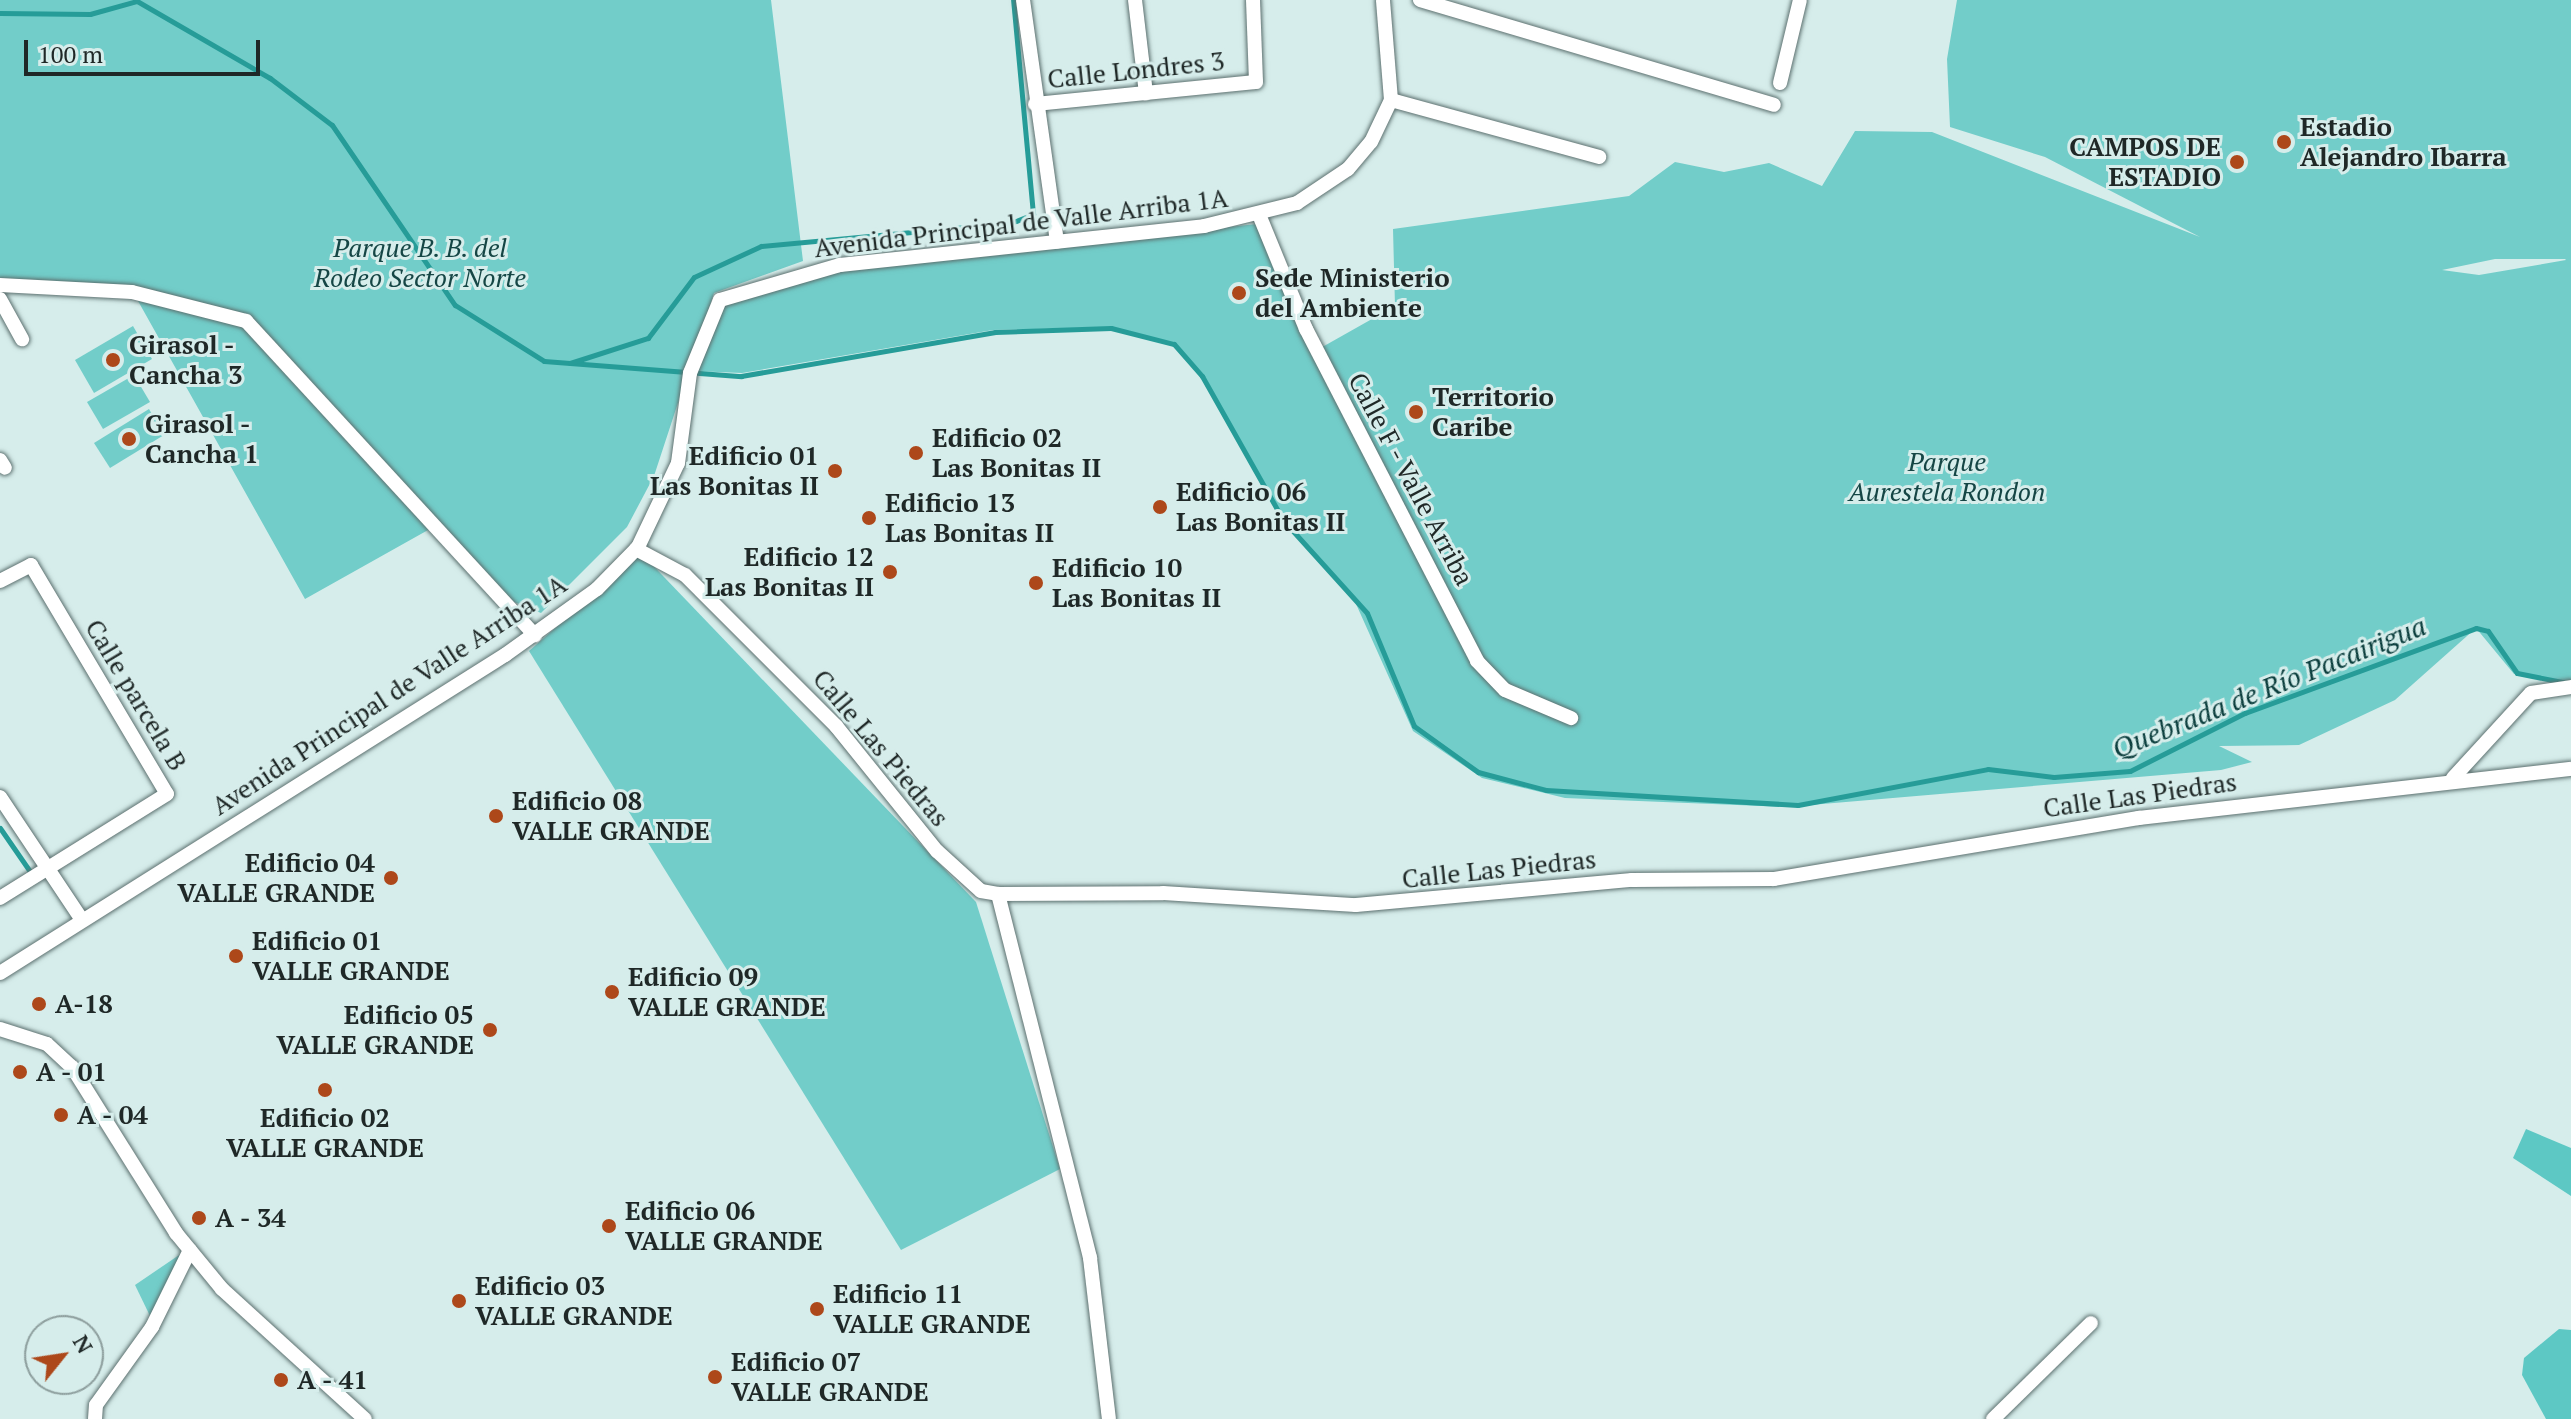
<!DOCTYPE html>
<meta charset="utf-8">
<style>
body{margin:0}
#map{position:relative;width:2571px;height:1419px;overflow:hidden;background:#d6edeb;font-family:"PT Serif",serif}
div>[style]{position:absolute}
.green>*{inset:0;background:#72cdc9}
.forest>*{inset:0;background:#5dc8c4}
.stream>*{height:5px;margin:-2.5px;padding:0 2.5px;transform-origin:2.5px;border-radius:2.5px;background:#269c98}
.roads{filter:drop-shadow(0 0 2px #5c706f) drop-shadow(0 0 2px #5c706f)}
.street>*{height:14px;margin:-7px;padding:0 7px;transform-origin:7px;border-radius:7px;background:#fff}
.dots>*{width:22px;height:22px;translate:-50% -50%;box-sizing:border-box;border:4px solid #d6edeb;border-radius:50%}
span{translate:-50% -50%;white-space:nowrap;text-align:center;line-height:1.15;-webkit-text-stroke:6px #d6edeb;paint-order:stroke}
.street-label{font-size:26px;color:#1f2827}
.poi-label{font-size:26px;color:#1f2827;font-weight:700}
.left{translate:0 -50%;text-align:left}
.right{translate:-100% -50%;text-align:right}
.park-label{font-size:26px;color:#154645;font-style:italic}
.water-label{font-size:28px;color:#0c3f3e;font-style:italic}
.north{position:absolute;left:24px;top:1315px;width:80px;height:80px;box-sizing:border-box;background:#d6edeb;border:2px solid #8d9e9d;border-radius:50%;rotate:60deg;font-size:22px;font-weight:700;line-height:32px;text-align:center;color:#1f2827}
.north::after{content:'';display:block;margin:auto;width:28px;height:36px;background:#ad481a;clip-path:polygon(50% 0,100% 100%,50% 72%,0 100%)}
.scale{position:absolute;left:24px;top:40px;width:236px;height:36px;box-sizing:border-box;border:4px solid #1f2827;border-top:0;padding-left:10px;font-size:24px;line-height:28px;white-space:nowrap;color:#1f2827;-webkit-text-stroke:6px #d6edeb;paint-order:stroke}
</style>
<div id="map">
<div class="green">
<div style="clip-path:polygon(0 0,771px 0,803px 261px,714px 293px,654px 476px,627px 527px,541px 613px,507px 599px,437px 525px,305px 599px,133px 292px,0 287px)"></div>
<div style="clip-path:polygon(evenodd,1957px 0,2571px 0,2571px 683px,2514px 674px,2476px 628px,2395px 700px,2299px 745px,2219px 746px,2252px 762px,2221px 770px,1787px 807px,1565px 798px,1482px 778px,1413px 731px,1352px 595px,1283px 520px,1204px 375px,1174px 343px,1111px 327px,993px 330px,742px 373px,694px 371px,722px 302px,739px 294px,874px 264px,1257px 224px,1317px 350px,1395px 306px,1393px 229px,1629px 196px,1675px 162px,1724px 172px,1769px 163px,1822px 186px,1855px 131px,1932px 132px,2200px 237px,2045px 157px,1950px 127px,1947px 59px,1957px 0,2495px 259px,2565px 259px,2566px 260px,2479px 275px,2442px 270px,2495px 259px)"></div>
<div style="clip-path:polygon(133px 326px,152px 359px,94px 393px,75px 360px)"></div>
<div style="clip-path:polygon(134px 375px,150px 402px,103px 429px,87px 402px)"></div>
<div style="clip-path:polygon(149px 409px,164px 435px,110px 468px,94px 443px)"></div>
<div style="clip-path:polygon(641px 553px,976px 902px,1060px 1169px,901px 1250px,529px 651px)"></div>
<div style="clip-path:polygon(185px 1251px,151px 1318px,135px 1285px)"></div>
</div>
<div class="forest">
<div style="clip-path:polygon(2526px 1129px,2571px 1148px,2571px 1196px,2513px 1158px)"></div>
<div style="clip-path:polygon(2559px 1329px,2571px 1330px,2571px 1419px,2546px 1419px,2522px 1375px,2524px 1358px)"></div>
</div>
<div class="stream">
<div style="left:0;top:13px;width:90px;rotate:0.6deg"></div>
<div style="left:90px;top:14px;width:49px;rotate:-15.5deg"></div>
<div style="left:137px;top:1px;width:154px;rotate:30.1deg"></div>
<div style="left:270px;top:78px;width:78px;rotate:37.2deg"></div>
<div style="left:332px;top:125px;width:218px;rotate:55.7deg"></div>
<div style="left:455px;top:305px;width:105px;rotate:32.2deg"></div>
<div style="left:544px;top:361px;width:198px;rotate:4.4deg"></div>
<div style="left:741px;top:376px;width:258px;rotate:-9.8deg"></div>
<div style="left:995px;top:332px;width:116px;rotate:-2deg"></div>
<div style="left:1111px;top:328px;width:65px;rotate:14.3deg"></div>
<div style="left:1174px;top:344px;width:43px;rotate:48.8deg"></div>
<div style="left:1202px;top:376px;width:165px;rotate:60.6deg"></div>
<div style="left:1283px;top:520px;width:125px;rotate:47.9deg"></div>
<div style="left:1367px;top:613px;width:122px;rotate:67.4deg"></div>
<div style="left:1414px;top:726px;width:79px;rotate:35.7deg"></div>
<div style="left:1478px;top:772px;width:70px;rotate:14.8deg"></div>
<div style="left:1546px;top:790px;width:252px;rotate:3.4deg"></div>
<div style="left:1798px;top:805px;width:193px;rotate:-10.7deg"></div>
<div style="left:1988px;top:769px;width:66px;rotate:6.9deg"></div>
<div style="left:2054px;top:777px;width:76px;rotate:-4.5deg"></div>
<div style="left:2130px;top:771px;width:129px;rotate:-26.8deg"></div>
<div style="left:2245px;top:713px;width:246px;rotate:-20.2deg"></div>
<div style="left:2476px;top:628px;width:12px;rotate:14deg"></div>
<div style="left:2488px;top:631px;width:51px;rotate:55.4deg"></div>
<div style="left:2517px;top:673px;width:46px;rotate:11.3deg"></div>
<div style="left:570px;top:363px;width:82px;rotate:-17.8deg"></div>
<div style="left:648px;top:338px;width:76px;rotate:-53deg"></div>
<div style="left:694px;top:277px;width:74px;rotate:-24.8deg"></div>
<div style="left:761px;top:246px;width:251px;rotate:-5.3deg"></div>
<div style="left:1011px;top:223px;width:24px;rotate:-22deg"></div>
<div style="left:1033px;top:214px;width:215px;rotate:-95.3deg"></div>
<div style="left:0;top:828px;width:55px;rotate:55.4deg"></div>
</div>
<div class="roads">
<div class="street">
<div style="left:1023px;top:0;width:244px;rotate:82deg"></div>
<div style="left:1135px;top:0;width:94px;rotate:83.3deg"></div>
<div style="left:1420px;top:0;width:369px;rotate:16.5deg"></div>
<div style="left:1780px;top:83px;width:85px;rotate:-76.5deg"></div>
<div style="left:1391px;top:100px;width:216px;rotate:15.3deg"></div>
<div style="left:1035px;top:104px;width:222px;rotate:-5.7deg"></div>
<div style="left:1256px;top:82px;width:82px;rotate:-92.1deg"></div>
<div style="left:1260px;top:217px;width:121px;rotate:67.7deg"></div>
<div style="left:1306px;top:329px;width:373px;rotate:62.7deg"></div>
<div style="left:1477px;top:661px;width:40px;rotate:46deg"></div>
<div style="left:1505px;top:690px;width:72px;rotate:23deg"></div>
<div style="left:0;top:285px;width:132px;rotate:3deg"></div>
<div style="left:132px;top:292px;width:118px;rotate:14.3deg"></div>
<div style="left:246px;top:321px;width:427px;rotate:47.4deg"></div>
<div style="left:0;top:299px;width:46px;rotate:61.2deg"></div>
<div style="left:0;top:460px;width:9px;rotate:58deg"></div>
<div style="left:636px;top:549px;width:55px;rotate:28deg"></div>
<div style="left:685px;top:575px;width:214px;rotate:45deg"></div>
<div style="left:836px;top:726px;width:161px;rotate:51.1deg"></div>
<div style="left:937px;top:851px;width:59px;rotate:42.3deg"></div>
<div style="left:981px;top:891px;width:17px;rotate:10deg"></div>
<div style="left:998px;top:894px;width:165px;rotate:-0.3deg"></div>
<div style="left:1163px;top:893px;width:193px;rotate:3.6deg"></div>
<div style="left:1356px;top:905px;width:277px;rotate:-5.2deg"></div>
<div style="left:1632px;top:880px;width:142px;rotate:-0.4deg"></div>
<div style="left:1774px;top:879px;width:370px;rotate:-9.5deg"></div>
<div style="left:2139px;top:818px;width:435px;rotate:-6.5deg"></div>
<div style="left:0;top:581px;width:35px;rotate:-27deg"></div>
<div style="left:31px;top:565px;width:266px;rotate:59.3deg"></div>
<div style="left:167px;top:794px;width:197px;rotate:148.1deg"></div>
<div style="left:2453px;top:778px;width:115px;rotate:-47.5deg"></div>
<div style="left:2531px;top:693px;width:40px;rotate:-8.5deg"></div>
<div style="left:0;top:797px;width:148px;rotate:56.3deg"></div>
<div style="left:998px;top:894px;width:375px;rotate:75.8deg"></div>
<div style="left:1090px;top:1258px;width:162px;rotate:83.3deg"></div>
<div style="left:0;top:973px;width:597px;rotate:-32.2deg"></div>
<div style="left:505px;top:655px;width:113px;rotate:-35.7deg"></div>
<div style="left:597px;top:589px;width:59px;rotate:-45.7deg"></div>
<div style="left:638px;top:547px;width:93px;rotate:-64.5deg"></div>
<div style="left:678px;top:463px;width:91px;rotate:-82.4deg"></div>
<div style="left:690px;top:373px;width:79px;rotate:-67.7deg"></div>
<div style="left:720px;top:300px;width:125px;rotate:-16.3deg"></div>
<div style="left:840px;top:265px;width:366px;rotate:-6.1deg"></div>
<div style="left:1204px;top:226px;width:96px;rotate:-13.9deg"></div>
<div style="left:1297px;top:203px;width:61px;rotate:-33.7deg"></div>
<div style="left:1348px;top:169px;width:35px;rotate:-50deg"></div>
<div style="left:1371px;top:142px;width:47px;rotate:-64.5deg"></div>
<div style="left:1391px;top:100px;width:100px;rotate:-94.6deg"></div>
<div style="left:0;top:1029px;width:49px;rotate:17.7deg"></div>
<div style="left:47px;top:1044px;width:34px;rotate:43deg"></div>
<div style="left:72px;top:1067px;width:196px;rotate:57.9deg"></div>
<div style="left:176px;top:1233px;width:72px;rotate:50.6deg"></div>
<div style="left:222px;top:1289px;width:193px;rotate:42.3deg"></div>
<div style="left:95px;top:1419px;width:14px;rotate:-86deg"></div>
<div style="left:96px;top:1405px;width:96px;rotate:-54.3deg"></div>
<div style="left:152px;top:1327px;width:86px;rotate:-63.7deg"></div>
<div style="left:1993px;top:1419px;width:137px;rotate:-44.4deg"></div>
</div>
</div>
<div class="dots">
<div style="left:2284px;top:142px;background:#ad481a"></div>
<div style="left:2237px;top:162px;background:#ad481a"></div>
<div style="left:1239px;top:293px;background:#ad481a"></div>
<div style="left:113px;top:360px;background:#ad481a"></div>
<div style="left:1416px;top:412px;background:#ad481a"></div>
<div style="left:129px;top:439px;background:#ad481a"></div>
<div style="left:916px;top:453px;background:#ad481a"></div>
<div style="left:835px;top:471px;background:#ad481a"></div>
<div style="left:1160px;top:507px;background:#ad481a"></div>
<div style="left:869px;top:518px;background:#ad481a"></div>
<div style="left:890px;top:572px;background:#ad481a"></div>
<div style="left:1036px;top:583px;background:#ad481a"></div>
<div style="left:496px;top:816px;background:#ad481a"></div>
<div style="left:391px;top:878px;background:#ad481a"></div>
<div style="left:236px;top:956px;background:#ad481a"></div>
<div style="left:612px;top:992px;background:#ad481a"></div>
<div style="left:39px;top:1004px;background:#ad481a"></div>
<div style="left:490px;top:1030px;background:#ad481a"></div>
<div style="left:20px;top:1072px;background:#ad481a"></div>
<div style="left:325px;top:1090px;background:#ad481a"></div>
<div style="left:61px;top:1115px;background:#ad481a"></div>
<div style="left:199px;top:1218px;background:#ad481a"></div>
<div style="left:609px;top:1226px;background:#ad481a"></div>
<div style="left:459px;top:1301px;background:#ad481a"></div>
<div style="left:817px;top:1309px;background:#ad481a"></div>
<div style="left:715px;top:1377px;background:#ad481a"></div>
<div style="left:281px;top:1380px;background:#ad481a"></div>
</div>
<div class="street-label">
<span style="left:1136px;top:70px;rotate:-6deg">Calle Londres 3</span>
<span style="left:1021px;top:223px;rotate:-7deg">Avenida Principal de Valle Arriba 1A</span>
<span style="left:1411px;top:479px;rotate:62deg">Calle F - Valle Arriba</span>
<span style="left:136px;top:695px;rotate:59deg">Calle parcela B</span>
<span style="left:389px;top:695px;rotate:-33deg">Avenida Principal de Valle Arriba 1A</span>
<span style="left:881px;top:748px;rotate:50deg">Calle Las Piedras</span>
<span style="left:2140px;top:795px;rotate:-8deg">Calle Las Piedras</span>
<span style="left:1499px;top:869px;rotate:-6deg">Calle Las Piedras</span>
</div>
<div class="poi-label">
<span class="left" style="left:2300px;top:142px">Estadio<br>Alejandro Ibarra</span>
<span class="right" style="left:2221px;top:162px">CAMPOS DE<br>ESTADIO</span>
<span class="left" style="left:1255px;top:293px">Sede Ministerio<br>del Ambiente</span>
<span class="left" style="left:129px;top:360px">Girasol -<br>Cancha 3</span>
<span class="left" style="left:1432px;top:412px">Territorio<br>Caribe</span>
<span class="left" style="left:145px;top:439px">Girasol -<br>Cancha 1</span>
<span class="left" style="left:932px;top:453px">Edificio 02<br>Las Bonitas II</span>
<span class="right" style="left:819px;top:471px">Edificio 01<br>Las Bonitas II</span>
<span class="left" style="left:1176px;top:507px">Edificio 06<br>Las Bonitas II</span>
<span class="left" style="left:885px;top:518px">Edificio 13<br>Las Bonitas II</span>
<span class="right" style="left:874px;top:572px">Edificio 12<br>Las Bonitas II</span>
<span class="left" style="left:1052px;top:583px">Edificio 10<br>Las Bonitas II</span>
<span class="left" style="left:512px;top:816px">Edificio 08<br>VALLE GRANDE</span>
<span class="right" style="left:375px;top:878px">Edificio 04<br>VALLE GRANDE</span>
<span class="left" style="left:252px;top:956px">Edificio 01<br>VALLE GRANDE</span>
<span class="left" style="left:628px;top:992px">Edificio 09<br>VALLE GRANDE</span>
<span class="left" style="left:55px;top:1004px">A-18</span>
<span class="right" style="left:474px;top:1030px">Edificio 05<br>VALLE GRANDE</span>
<span class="left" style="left:36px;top:1072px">A - 01</span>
<span class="left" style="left:77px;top:1115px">A - 04</span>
<span style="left:325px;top:1133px">Edificio 02<br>VALLE GRANDE</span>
<span class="left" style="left:625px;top:1226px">Edificio 06<br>VALLE GRANDE</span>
<span class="left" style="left:215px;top:1218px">A - 34</span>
<span class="left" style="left:475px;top:1301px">Edificio 03<br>VALLE GRANDE</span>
<span class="left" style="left:833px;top:1309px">Edificio 11<br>VALLE GRANDE</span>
<span class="left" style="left:731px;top:1377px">Edificio 07<br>VALLE GRANDE</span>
<span class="left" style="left:297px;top:1380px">A - 41</span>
</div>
<div class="park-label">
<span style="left:420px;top:263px">Parque B. B. del<br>Rodeo Sector Norte</span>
<span style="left:1947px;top:477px">Parque<br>Aurestela Rondon</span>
</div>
<div class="water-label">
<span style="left:2269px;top:687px;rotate:-22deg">Quebrada de Río Pacairigua</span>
</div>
<div class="north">N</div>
<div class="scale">100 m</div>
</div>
